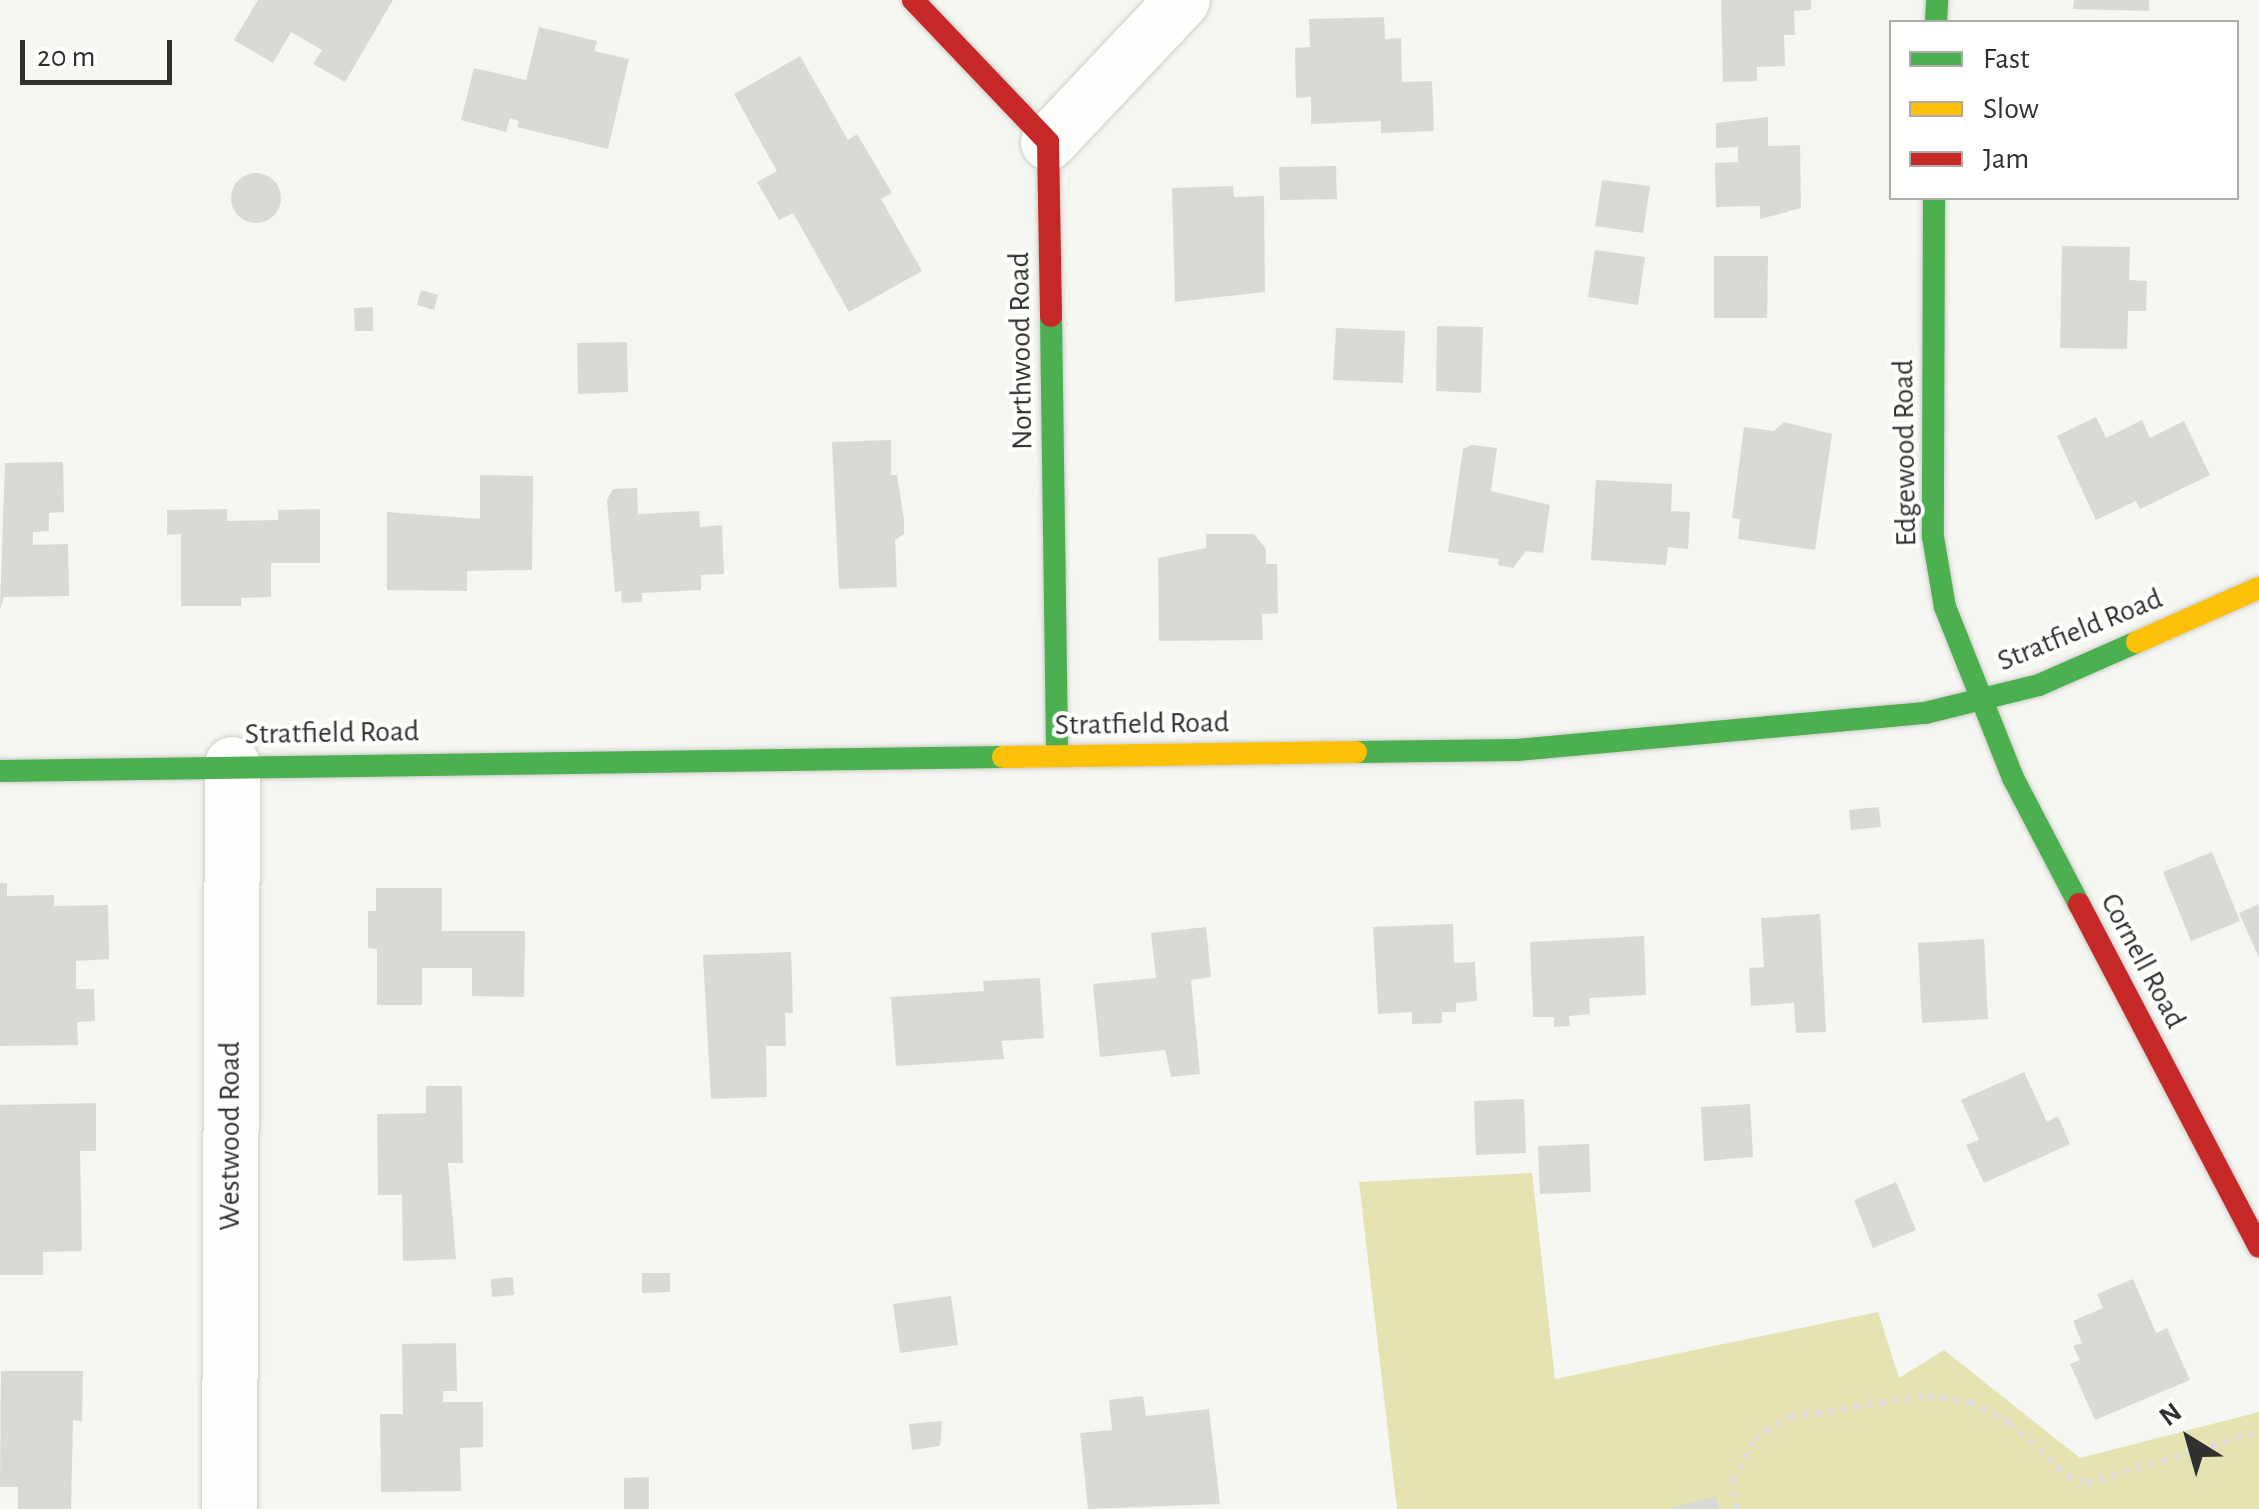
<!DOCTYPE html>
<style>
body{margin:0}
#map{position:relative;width:2259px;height:1509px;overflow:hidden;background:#f6f6f2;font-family:"Alegreya Sans",sans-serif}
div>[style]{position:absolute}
.green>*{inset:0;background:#e6e3b3}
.building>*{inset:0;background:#d9d9d6}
.round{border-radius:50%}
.path>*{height:6px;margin-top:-3px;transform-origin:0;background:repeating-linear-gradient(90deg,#ddd 0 5px,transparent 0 13px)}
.roads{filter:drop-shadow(0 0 2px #cdcdca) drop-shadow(0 0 2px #cdcdca)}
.street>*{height:55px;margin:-27.5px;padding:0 27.5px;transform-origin:27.5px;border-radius:27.5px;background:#fefefd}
.fast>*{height:22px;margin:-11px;padding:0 11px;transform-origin:11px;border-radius:11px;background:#4caf50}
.slow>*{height:22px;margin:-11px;padding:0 11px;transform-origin:11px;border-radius:11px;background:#ffc107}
.jam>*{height:22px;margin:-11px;padding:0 11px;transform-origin:11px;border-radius:11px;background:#c62828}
span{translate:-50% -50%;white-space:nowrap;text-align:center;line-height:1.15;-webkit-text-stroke:8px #fffffe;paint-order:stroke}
.street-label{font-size:30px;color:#30302e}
.legend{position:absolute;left:1889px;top:20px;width:350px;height:180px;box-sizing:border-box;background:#fffffe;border:2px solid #acacab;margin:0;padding:12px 18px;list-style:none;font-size:30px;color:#30302e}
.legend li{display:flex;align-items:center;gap:20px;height:50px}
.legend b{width:50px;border:2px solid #acacab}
.north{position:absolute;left:2139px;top:1389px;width:100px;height:100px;-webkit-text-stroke:8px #fffffe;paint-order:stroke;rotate:323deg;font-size:28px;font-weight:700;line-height:40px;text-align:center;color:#30302e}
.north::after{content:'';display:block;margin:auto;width:35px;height:45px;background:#30302e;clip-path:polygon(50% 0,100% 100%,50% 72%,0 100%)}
.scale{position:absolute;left:20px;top:40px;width:152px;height:45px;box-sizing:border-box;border:5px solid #30302e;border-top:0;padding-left:12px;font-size:30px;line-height:35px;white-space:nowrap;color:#30302e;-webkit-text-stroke:8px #fffffe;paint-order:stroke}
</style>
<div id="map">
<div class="green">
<div style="clip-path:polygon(1532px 1173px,1555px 1379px,1878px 1312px,1899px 1378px,1944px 1350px,2080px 1458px,2259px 1412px,2259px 1509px,1397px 1509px,1359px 1182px)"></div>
</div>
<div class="building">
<div style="clip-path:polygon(258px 0,393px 0,345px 82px,313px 64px,322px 50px,291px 32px,273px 63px,234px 40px)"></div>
<div style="clip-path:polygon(1721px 0,1811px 0,1811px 10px,1794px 11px,1795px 35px,1784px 35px,1785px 66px,1757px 67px,1757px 81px,1723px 82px)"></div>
<div style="clip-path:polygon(2074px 0,2149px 0,2149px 11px,2073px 9px)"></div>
<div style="clip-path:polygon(1384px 17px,1385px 39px,1401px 38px,1402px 82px,1432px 81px,1434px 131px,1381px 133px,1381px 121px,1311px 124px,1311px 97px,1296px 98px,1295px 48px,1310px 47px,1309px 19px)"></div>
<div style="clip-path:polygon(539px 27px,597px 41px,594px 51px,629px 59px,608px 149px,517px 127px,519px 121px,510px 118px,506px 132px,461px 120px,474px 68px,526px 80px)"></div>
<div style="clip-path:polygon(800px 56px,848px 140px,857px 134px,892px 193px,881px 199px,922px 271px,849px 312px,793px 213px,779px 220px,757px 182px,777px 171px,734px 94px)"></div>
<div style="clip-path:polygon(1768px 117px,1768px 146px,1800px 145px,1801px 208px,1760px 219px,1760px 206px,1716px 207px,1715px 163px,1738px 162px,1738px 147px,1716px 148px,1716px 123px)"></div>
<div style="clip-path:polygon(1336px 166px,1337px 199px,1280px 200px,1279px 167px)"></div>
<div class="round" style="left:231px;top:173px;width:50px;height:50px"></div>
<div style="clip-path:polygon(1602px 180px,1650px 186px,1643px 233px,1595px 226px)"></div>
<div style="clip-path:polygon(1233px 186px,1234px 197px,1264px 196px,1265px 292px,1175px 302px,1172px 188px)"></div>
<div style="clip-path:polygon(2062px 246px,2130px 247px,2129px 280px,2147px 281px,2146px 311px,2128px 311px,2127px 349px,2060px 348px)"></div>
<div style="clip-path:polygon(1595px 250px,1645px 257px,1638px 305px,1588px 297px)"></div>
<div style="clip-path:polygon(1714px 256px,1768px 256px,1767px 318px,1714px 318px)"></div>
<div style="clip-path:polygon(421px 290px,438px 295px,434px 310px,417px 305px)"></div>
<div style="clip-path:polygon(373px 307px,373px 331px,355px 331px,354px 308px)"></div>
<div style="clip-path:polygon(1437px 326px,1483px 327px,1481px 393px,1436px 391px)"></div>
<div style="clip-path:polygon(1336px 328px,1405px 331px,1403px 383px,1333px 380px)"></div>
<div style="clip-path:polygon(627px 342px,628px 392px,578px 394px,577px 343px)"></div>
<div style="clip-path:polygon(2096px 417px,2106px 438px,2142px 420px,2150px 438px,2184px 421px,2210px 475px,2140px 509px,2136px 501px,2096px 520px,2057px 436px)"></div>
<div style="clip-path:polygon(1784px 422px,1832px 434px,1815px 550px,1738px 539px,1740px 519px,1732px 518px,1744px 427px,1774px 431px)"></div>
<div style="clip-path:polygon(891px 440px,891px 475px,897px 475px,904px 520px,904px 534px,895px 540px,897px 587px,839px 589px,832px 442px)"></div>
<div style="clip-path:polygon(1472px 445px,1497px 448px,1491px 491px,1550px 505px,1543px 553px,1526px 551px,1513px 568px,1498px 565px,1499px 559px,1448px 552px,1463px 449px)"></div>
<div style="clip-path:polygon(63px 462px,64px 512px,49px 513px,49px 531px,33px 532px,33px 545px,68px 544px,69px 596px,4px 597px,0 609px,5px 463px)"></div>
<div style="clip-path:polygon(480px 475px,533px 476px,532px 570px,467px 571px,467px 591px,387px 590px,387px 512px,480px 519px)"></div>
<div style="clip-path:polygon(1596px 480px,1672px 484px,1671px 511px,1690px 512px,1688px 549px,1668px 547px,1666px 565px,1591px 560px)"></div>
<div style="clip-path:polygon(637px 488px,638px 514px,699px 511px,700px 527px,722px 525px,724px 574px,701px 575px,701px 590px,642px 593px,642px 602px,622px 603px,621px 591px,615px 592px,607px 500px,613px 489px)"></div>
<div style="clip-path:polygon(227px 509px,227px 521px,278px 520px,278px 510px,320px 509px,320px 563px,271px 563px,271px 597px,241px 598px,241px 606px,181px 606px,181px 534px,167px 535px,167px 510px)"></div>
<div style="clip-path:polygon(1206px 534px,1254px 534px,1266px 549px,1266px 564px,1277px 564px,1278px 613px,1262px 614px,1263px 640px,1159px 641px,1158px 558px,1206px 548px)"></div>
<div style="clip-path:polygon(1879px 807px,1881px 827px,1851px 830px,1849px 810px)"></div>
<div style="clip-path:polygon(2212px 852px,2240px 921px,2191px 941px,2163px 872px)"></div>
<div style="clip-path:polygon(0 883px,7px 883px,7px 896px,54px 895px,54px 906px,108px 905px,109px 959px,76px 961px,76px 989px,94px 989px,95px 1021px,77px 1022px,78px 1045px,0 1046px)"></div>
<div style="clip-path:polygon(376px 888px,442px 888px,442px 931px,525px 931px,524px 997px,472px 996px,472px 968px,422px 968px,422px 1005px,377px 1005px,377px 949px,368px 948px,368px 911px,376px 911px)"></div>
<div style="clip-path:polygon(2259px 904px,2259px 958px,2239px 913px)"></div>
<div style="clip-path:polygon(1820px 914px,1826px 1032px,1796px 1033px,1794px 1003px,1751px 1006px,1749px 968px,1764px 967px,1761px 918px)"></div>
<div style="clip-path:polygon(1453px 924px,1454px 963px,1475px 962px,1477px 1001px,1456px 1003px,1456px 1012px,1442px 1012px,1442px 1023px,1412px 1024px,1412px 1012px,1378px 1014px,1373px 927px)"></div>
<div style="clip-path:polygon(1206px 927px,1211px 977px,1191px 980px,1200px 1074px,1171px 1077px,1165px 1050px,1100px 1057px,1093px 984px,1156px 978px,1151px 933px)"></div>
<div style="clip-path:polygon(1644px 936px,1646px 995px,1589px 998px,1590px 1014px,1569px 1016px,1570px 1026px,1554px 1027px,1554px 1017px,1533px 1017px,1530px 942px)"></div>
<div style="clip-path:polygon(1984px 939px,1988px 1019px,1922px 1023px,1918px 943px)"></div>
<div style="clip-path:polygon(791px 952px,793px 1013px,785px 1013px,786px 1046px,766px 1046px,767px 1097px,711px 1099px,703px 955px)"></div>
<div style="clip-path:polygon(1040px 978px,1044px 1038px,1002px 1041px,1004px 1059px,896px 1066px,891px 997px,984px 991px,983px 981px)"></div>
<div style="clip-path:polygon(2024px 1072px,2047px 1122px,2058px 1116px,2070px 1144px,1984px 1183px,1966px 1145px,1979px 1140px,1961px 1100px)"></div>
<div style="clip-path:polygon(426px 1086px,462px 1086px,463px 1163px,448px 1163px,456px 1259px,403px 1261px,402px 1195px,378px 1195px,377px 1114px,426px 1113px)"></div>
<div style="clip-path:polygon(1524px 1099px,1526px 1153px,1476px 1155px,1474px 1101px)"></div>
<div style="clip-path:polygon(96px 1103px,96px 1151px,80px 1151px,82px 1251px,43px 1252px,43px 1275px,0 1275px,0 1105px)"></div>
<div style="clip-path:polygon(1750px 1104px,1753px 1157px,1704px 1161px,1701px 1107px)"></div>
<div style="clip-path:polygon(1589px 1144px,1591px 1192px,1540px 1194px,1538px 1146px)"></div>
<div style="clip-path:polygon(1896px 1182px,1916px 1230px,1873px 1248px,1854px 1200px)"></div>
<div style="clip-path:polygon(642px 1273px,670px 1273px,670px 1292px,642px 1293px)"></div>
<div style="clip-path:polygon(513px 1277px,514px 1295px,492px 1297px,491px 1279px)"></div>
<div style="clip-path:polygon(2133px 1279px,2156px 1333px,2167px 1328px,2190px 1380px,2095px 1420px,2070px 1364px,2080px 1360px,2073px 1346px,2082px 1343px,2073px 1321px,2103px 1308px,2097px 1294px)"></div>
<div style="clip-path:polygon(951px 1296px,958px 1345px,900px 1353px,893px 1304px)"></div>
<div style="clip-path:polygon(456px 1343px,457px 1391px,443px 1391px,443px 1402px,483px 1402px,483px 1447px,460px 1448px,461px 1491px,381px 1492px,380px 1414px,403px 1414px,402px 1344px)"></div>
<div style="clip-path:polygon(1px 1371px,83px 1371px,82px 1421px,73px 1420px,71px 1509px,18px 1509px,18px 1487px,0 1487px)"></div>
<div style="clip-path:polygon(1143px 1396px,1146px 1416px,1209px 1409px,1220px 1504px,1088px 1509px,1080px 1433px,1112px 1430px,1109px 1400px)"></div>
<div style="clip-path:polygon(942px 1421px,940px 1446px,912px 1450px,909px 1424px)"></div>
<div style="clip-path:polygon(649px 1477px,649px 1509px,624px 1509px,624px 1478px)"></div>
<div style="clip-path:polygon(1716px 1496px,1719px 1509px,1671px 1509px,1671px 1508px)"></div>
</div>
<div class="path">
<div style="left:1737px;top:1509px;width:28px;rotate:-98deg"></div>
<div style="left:1733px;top:1481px;width:47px;rotate:-62.4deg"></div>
<div style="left:1755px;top:1439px;width:41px;rotate:-32.2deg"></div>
<div style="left:1790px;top:1417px;width:140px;rotate:-8.7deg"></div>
<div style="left:1928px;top:1396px;width:42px;rotate:8.1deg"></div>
<div style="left:1970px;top:1402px;width:45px;rotate:27.7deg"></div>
<div style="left:2010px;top:1423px;width:79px;rotate:42.4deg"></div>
<div style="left:2068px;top:1476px;width:20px;rotate:20deg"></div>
<div style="left:2087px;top:1483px;width:179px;rotate:-16.5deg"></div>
</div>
<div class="roads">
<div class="street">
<div style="left:1048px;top:142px;width:195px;rotate:-46.7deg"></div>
<div style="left:229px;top:1509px;width:745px;rotate:-89.77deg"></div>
</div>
<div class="fast">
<div style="left:1936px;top:22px;width:22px;rotate:-87deg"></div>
<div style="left:1934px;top:198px;width:339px;rotate:90.2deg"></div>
<div style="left:1933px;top:537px;width:71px;rotate:80.3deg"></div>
<div style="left:1945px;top:607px;width:184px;rotate:68.3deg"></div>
<div style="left:2013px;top:778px;width:142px;rotate:62.4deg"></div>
<div style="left:1051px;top:316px;width:439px;rotate:89.2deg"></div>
<div style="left:1356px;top:752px;width:161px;rotate:-0.7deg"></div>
<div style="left:1517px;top:750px;width:410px;rotate:-5.2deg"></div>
<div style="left:1925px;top:713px;width:117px;rotate:-13.8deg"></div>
<div style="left:2039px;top:685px;width:107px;rotate:-23.7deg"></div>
<div style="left:0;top:771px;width:1003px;rotate:-0.8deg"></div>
</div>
<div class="slow">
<div style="left:2137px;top:642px;width:133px;rotate:-23.9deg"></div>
<div style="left:1003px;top:757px;width:353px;rotate:-0.8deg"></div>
</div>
<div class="jam">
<div style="left:913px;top:0;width:196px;rotate:46.4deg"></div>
<div style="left:1048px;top:142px;width:174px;rotate:89deg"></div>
<div style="left:2079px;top:904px;width:387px;rotate:62.3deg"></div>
</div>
</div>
<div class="street-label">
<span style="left:1021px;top:351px;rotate:-91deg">Northwood Road</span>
<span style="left:1905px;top:453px;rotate:-91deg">Edgewood Road</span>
<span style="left:2080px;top:630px;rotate:-22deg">Stratfield Road</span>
<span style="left:1142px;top:724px;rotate:-1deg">Stratfield Road</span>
<span style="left:332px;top:733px;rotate:-1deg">Stratfield Road</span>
<span style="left:2143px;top:961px;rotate:62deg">Cornell Road</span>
<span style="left:230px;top:1136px;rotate:-90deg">Westwood Road</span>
</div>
<ul class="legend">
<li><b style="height:12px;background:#4caf50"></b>Fast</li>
<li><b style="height:12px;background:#ffc107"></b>Slow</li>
<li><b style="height:12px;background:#c62828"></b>Jam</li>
</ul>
<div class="north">N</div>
<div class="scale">20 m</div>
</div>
